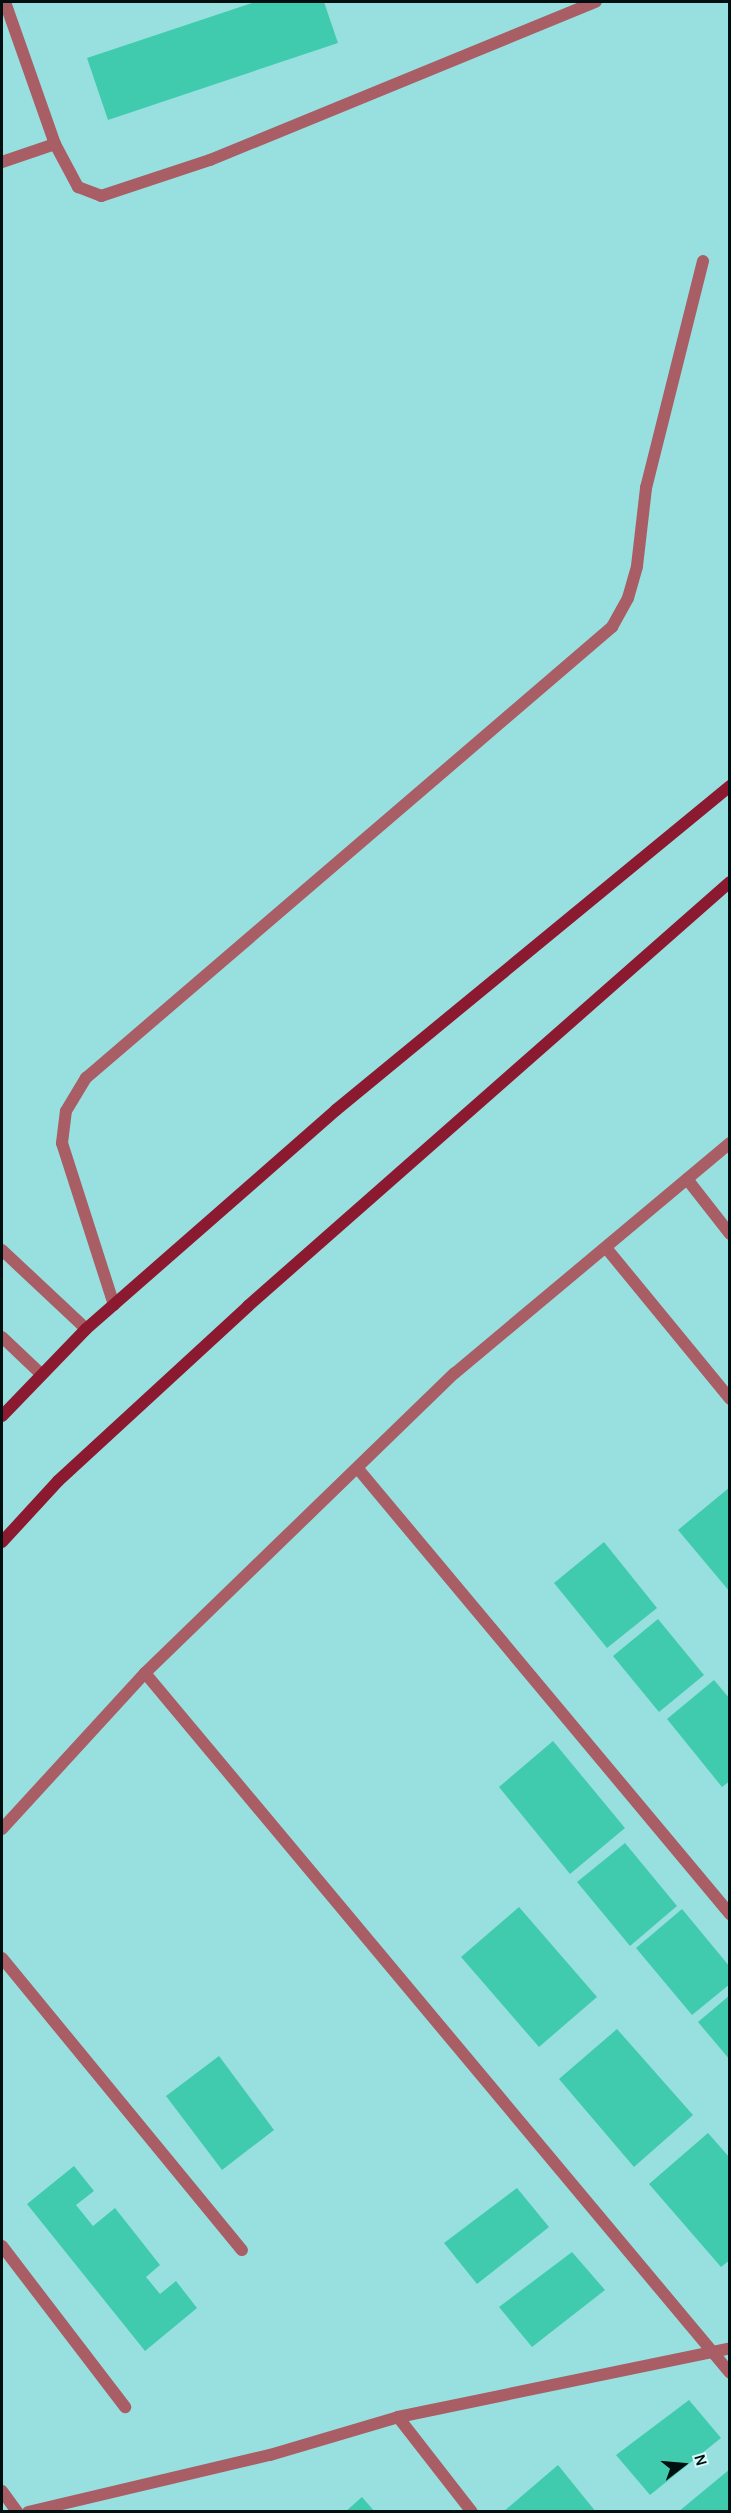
<!DOCTYPE html>
<style>
body{margin:0}
#map{position:relative;width:731px;height:2513px;overflow:hidden;background:#98e0e0;font-family:Karla,sans-serif}
div>[style]{position:absolute}
.building>*{inset:0;background:#41cbae}
.lane>*{height:12px;margin:-6px;padding:0 6px;transform-origin:6px;border-radius:6px;background:#a85e64}
.street>*{height:12px;margin:-6px;padding:0 6px;transform-origin:6px;border-radius:6px;background:#a85e64}
.secondary>*{height:12px;margin:-6px;padding:0 6px;transform-origin:6px;border-radius:6px;background:#8b1a31}
span{translate:-50% -50%;white-space:nowrap;text-align:center;line-height:1.15;-webkit-text-stroke:4.5px #d7faf9;paint-order:stroke}
.frame{position:absolute;inset:0;border:3px solid #001010;pointer-events:none}
.north{position:absolute;left:653px;top:2435px;width:60px;height:60px;-webkit-text-stroke:4px #d7faf9;paint-order:stroke;rotate:74deg;font-size:16px;font-weight:700;line-height:24px;text-align:center;color:#001010}
.north::after{content:'';display:block;margin:auto;width:21px;height:27px;background:#001010;clip-path:polygon(50% 0,100% 100%,50% 72%,0 100%)}
</style>
<div id="map">
<div class="building">
<div style="clip-path:polygon(255px 2px,324px 2px,338px 43px,108px 120px,87px 58px)"></div>
<div style="clip-path:polygon(730px 1487px,730px 1592px,678px 1530px)"></div>
<div style="clip-path:polygon(604px 1542px,657px 1608px,607px 1648px,554px 1583px)"></div>
<div style="clip-path:polygon(658px 1619px,704px 1675px,659px 1712px,613px 1656px)"></div>
<div style="clip-path:polygon(714px 1680px,730px 1699px,730px 1781px,722px 1787px,667px 1719px)"></div>
<div style="clip-path:polygon(553px 1741px,625px 1828px,570px 1874px,499px 1787px)"></div>
<div style="clip-path:polygon(625px 1843px,677px 1906px,630px 1946px,577px 1882px)"></div>
<div style="clip-path:polygon(519px 1907px,597px 1997px,539px 2047px,461px 1957px)"></div>
<div style="clip-path:polygon(682px 1909px,730px 1967px,730px 1984px,692px 2015px,636px 1948px)"></div>
<div style="clip-path:polygon(730px 1995px,730px 2060px,698px 2022px)"></div>
<div style="clip-path:polygon(617px 2029px,693px 2115px,634px 2167px,559px 2079px)"></div>
<div style="clip-path:polygon(219px 2056px,274px 2130px,222px 2170px,166px 2096px)"></div>
<div style="clip-path:polygon(708px 2133px,730px 2158px,730px 2260px,721px 2267px,649px 2184px)"></div>
<div style="clip-path:polygon(74px 2166px,94px 2191px,76px 2205px,93px 2226px,115px 2208px,160px 2265px,146px 2277px,160px 2294px,176px 2281px,197px 2308px,145px 2351px,27px 2204px)"></div>
<div style="clip-path:polygon(517px 2188px,549px 2227px,477px 2284px,444px 2243px)"></div>
<div style="clip-path:polygon(572px 2252px,605px 2290px,532px 2347px,499px 2307px)"></div>
<div style="clip-path:polygon(689px 2400px,721px 2438px,650px 2495px,616px 2455px)"></div>
<div style="clip-path:polygon(558px 2465px,596px 2512px,503px 2512px)"></div>
<div style="clip-path:polygon(730px 2469px,730px 2512px,678px 2512px)"></div>
<div style="clip-path:polygon(362px 2497px,375px 2512px,345px 2512px)"></div>
</div>
<div class="lane">
<div style="left:114px;top:1305px;width:170px;rotate:-107.8deg"></div>
<div style="left:62px;top:1143px;width:32px;rotate:-83deg"></div>
<div style="left:66px;top:1111px;width:39px;rotate:-59deg"></div>
<div style="left:86px;top:1078px;width:693px;rotate:-40.61deg"></div>
<div style="left:612px;top:627px;width:33px;rotate:-61deg"></div>
<div style="left:628px;top:598px;width:33px;rotate:-74deg"></div>
<div style="left:637px;top:566px;width:79px;rotate:-83.4deg"></div>
<div style="left:646px;top:488px;width:234px;rotate:-75.9deg"></div>
</div>
<div class="street">
<div style="left:55px;top:144px;width:49px;rotate:61.9deg"></div>
<div style="left:78px;top:187px;width:25px;rotate:21deg"></div>
<div style="left:101px;top:196px;width:115px;rotate:-18.3deg"></div>
<div style="left:210px;top:160px;width:417px;rotate:-22.3deg"></div>
<div style="left:2px;top:162px;width:56px;rotate:-18.8deg"></div>
<div style="left:55px;top:144px;width:151px;rotate:-109.4deg"></div>
<div style="left:687px;top:1179px;width:70px;rotate:52deg"></div>
<div style="left:607px;top:1249px;width:194px;rotate:50.6deg"></div>
<div style="left:2px;top:1250px;width:115px;rotate:43.2deg"></div>
<div style="left:2px;top:1337px;width:54px;rotate:43.5deg"></div>
<div style="left:359px;top:1470px;width:579px;rotate:50.12deg"></div>
<div style="left:145px;top:1673px;width:912px;rotate:50.11deg"></div>
<div style="left:2px;top:1829px;width:212px;rotate:-47.5deg"></div>
<div style="left:145px;top:1673px;width:431px;rotate:-44.1deg"></div>
<div style="left:455px;top:1373px;width:359px;rotate:-39.9deg"></div>
<div style="left:2px;top:1958px;width:378px;rotate:50.6deg"></div>
<div style="left:2px;top:2246px;width:203px;rotate:52.6deg"></div>
<div style="left:398px;top:2417px;width:120px;rotate:52.1deg"></div>
<div style="left:2px;top:2491px;width:26px;rotate:54deg"></div>
<div style="left:28px;top:2512px;width:249px;rotate:-13.3deg"></div>
<div style="left:270px;top:2455px;width:134px;rotate:-16.5deg"></div>
<div style="left:398px;top:2417px;width:339px;rotate:-11.7deg"></div>
</div>
<div class="secondary">
<div style="left:2px;top:1416px;width:121px;rotate:-46deg"></div>
<div style="left:86px;top:1329px;width:332px;rotate:-41.2deg"></div>
<div style="left:336px;top:1110px;width:510px;rotate:-39.43deg"></div>
<div style="left:2px;top:1542px;width:83px;rotate:-47.4deg"></div>
<div style="left:58px;top:1481px;width:258px;rotate:-42.6deg"></div>
<div style="left:248px;top:1306px;width:642px;rotate:-41.34deg"></div>
</div>
<div class="frame"></div>
<div class="north">N</div>
</div>
